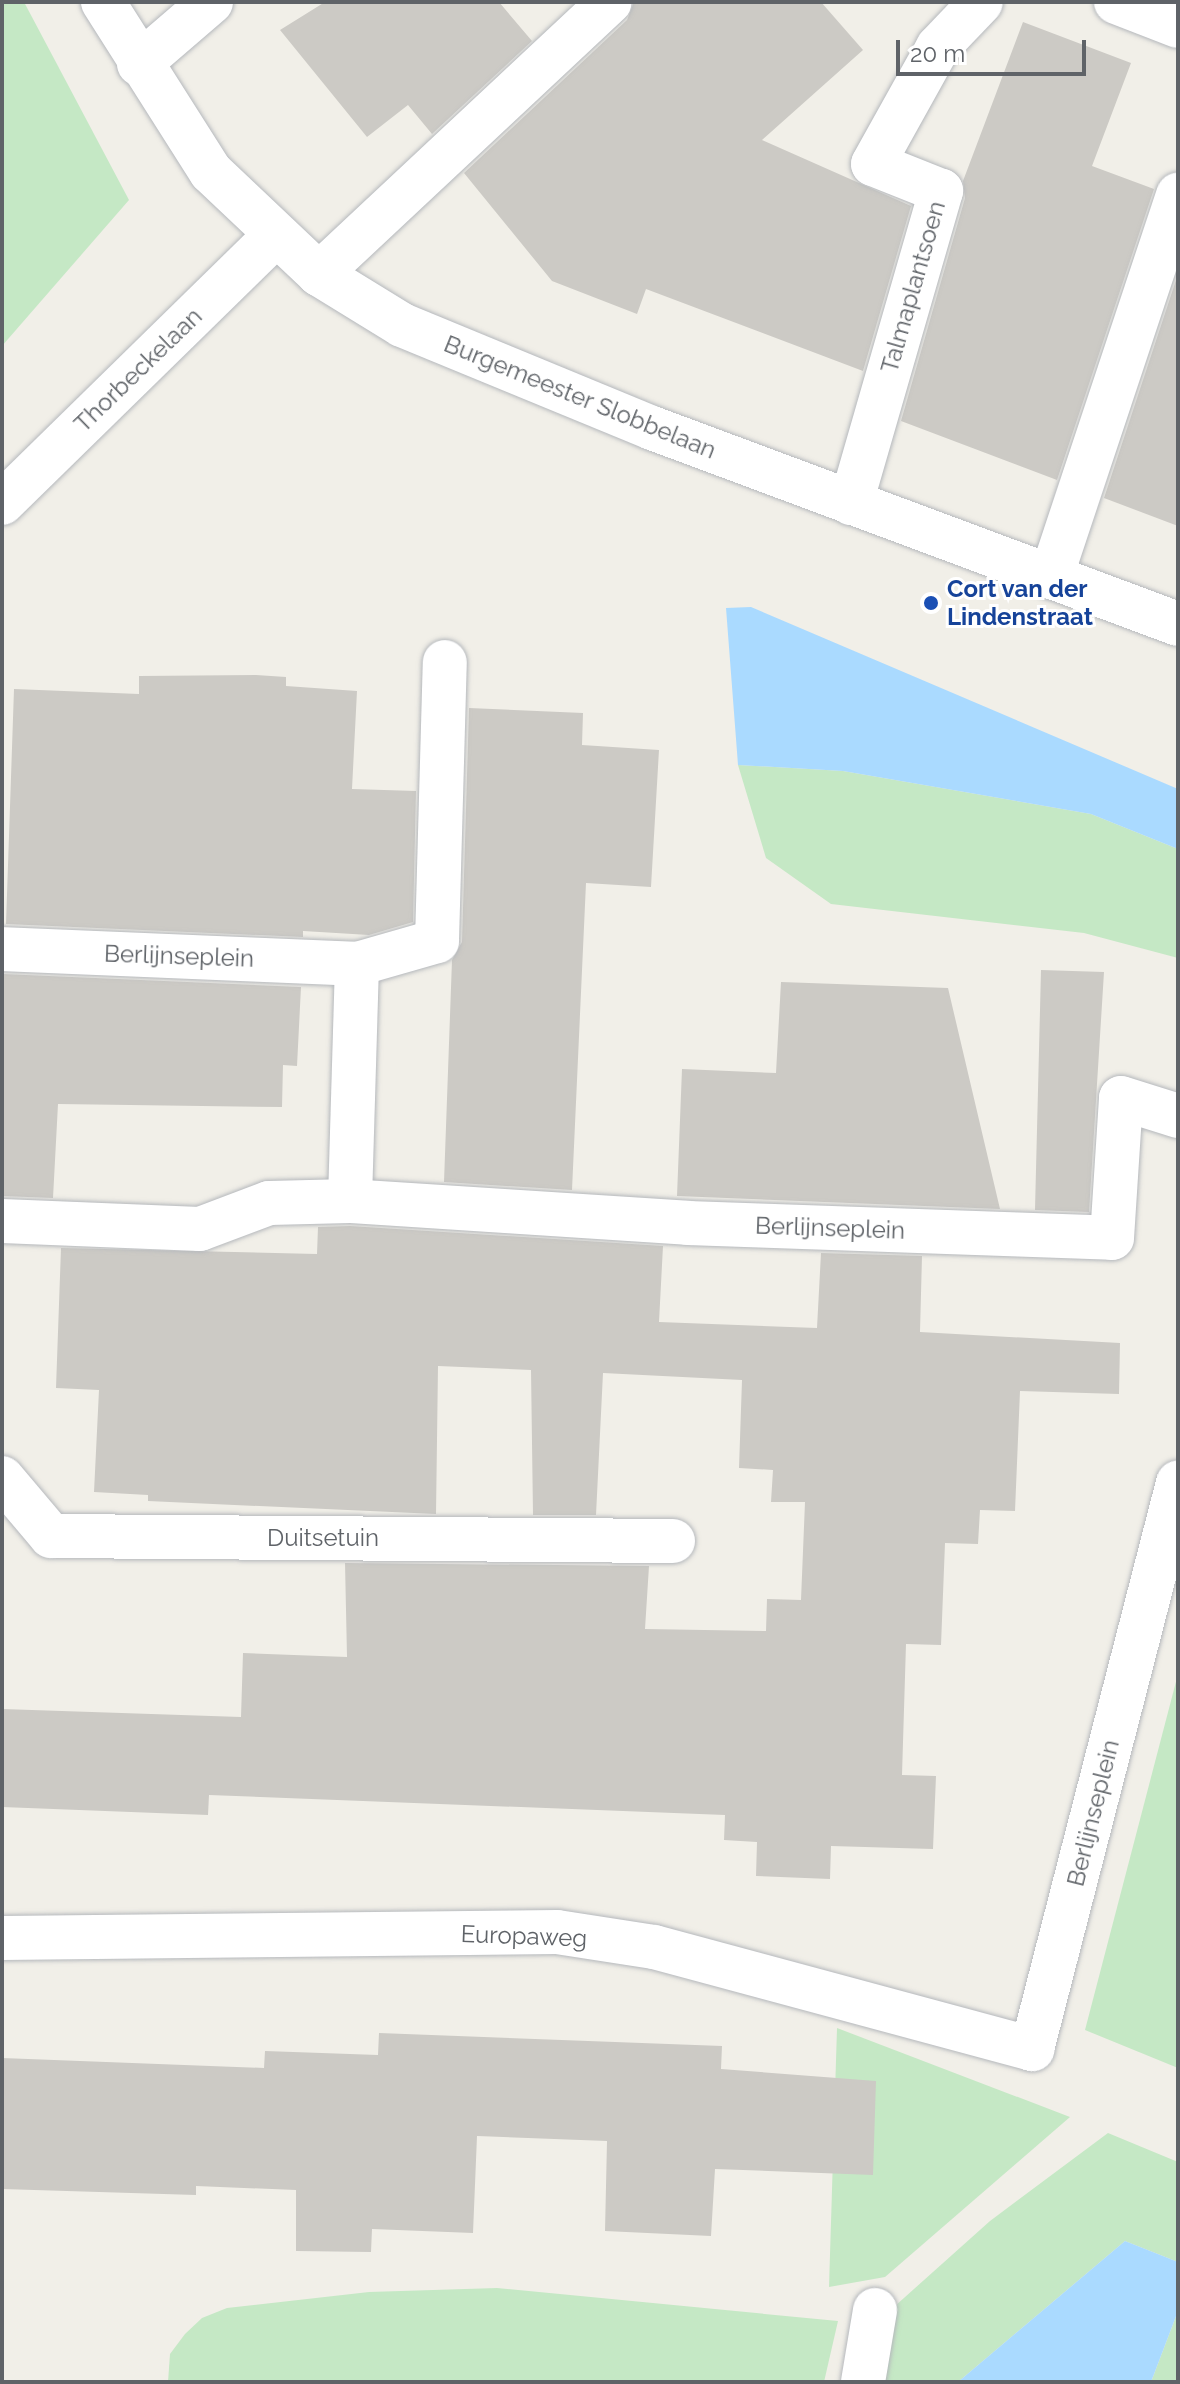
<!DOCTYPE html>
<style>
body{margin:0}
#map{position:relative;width:1180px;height:2384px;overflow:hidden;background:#f1efe8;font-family:Raleway,sans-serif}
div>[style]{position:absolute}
.green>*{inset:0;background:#c5e8c5}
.water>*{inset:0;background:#aadaff}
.building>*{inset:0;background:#cccac5}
.roads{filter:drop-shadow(0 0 2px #b5b8bc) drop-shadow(0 0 2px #b5b8bc)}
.street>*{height:44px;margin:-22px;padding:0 22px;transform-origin:22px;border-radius:22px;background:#fff}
.secondary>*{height:44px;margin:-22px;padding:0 22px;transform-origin:22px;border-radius:22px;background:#fff}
.dots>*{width:22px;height:22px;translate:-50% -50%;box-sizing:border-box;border:4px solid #fff;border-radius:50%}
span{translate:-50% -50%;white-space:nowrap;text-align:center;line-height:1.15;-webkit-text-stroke:6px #fff;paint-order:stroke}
.street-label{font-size:24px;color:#5f6368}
.transit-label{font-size:24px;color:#164399;font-weight:700}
.left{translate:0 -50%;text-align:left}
.frame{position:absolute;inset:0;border:4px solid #5f6368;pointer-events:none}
.scale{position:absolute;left:896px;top:40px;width:190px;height:36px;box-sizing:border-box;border:4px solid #5f6368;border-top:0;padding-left:10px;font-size:24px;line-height:28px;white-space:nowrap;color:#5f6368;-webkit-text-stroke:6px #fff;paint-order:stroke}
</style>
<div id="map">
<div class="green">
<div style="clip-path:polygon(2px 2px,24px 2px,129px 200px,2px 346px)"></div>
<div style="clip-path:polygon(738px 765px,843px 771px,1091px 814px,1178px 849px,1178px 958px,1084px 933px,831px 904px,766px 858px)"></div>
<div style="clip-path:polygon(1178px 1674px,1178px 2068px,1085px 2030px)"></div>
<div style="clip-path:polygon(837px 2028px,1070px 2117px,885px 2277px,829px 2287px)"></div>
<div style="clip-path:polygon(1108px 2133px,1178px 2162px,1178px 2262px,1125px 2241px,958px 2382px,860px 2382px,876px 2323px,990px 2221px)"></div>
<div style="clip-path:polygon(497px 2288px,838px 2321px,824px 2382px,168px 2382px,170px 2354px,185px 2334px,202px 2318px,227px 2308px,369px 2292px)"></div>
<div style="clip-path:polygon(1178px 2311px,1178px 2382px,1151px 2382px)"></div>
</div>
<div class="water">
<div style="clip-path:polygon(751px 607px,1178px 789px,1178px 849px,1091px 814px,843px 771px,738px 765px,726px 608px)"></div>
<div style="clip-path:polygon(1125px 2241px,1178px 2262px,1178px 2311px,1151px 2382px,958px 2382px)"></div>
</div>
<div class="building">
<div style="clip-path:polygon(325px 2px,499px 2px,532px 41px,432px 134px,408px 105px,367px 137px,280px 30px)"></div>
<div style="clip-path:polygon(634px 2px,821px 2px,863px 50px,762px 140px,911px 206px,863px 371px,646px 289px,637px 314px,552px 281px,464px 173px,627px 20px)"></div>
<div style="clip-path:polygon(1023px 22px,1131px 63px,1092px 166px,1154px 189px,1057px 480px,901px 421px,965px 198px,963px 181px)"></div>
<div style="clip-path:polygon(1178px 274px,1178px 526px,1104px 498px)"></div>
<div style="clip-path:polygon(256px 675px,286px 677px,286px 686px,357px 691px,352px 789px,416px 791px,413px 922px,369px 935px,303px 931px,303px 937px,6px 924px,14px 689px,139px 694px,139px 676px)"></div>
<div style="clip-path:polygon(469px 708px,583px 713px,582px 745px,659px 750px,651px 887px,586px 883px,572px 1190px,444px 1182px,452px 960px,462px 942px)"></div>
<div style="clip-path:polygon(1041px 970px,1104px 972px,1089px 1212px,1035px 1210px)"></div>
<div style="clip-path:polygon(3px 974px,301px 987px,297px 1066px,283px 1065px,282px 1107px,58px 1104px,53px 1198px,2px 1196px)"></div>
<div style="clip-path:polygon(781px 982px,948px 988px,1000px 1209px,677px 1196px,682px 1069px,776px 1073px)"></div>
<div style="clip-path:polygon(350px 1226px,663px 1246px,659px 1322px,817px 1328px,821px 1253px,922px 1256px,920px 1332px,1120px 1343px,1119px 1394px,1020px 1391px,1015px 1511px,980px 1510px,978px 1544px,945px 1543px,941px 1645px,906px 1644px,902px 1775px,936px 1776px,933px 1849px,831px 1846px,830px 1879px,756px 1876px,757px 1842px,724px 1840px,725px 1815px,209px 1795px,208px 1815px,2px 1807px,2px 1709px,241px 1717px,243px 1653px,347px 1657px,345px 1563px,649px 1566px,645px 1629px,766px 1631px,767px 1599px,801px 1600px,805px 1502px,771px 1502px,773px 1470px,739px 1468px,742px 1380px,603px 1373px,596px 1515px,533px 1515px,531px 1370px,438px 1366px,436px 1514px,148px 1501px,148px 1495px,94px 1492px,99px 1390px,56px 1388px,61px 1248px,317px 1254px,318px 1227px)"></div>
<div style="clip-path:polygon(379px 2033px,722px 2046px,721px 2069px,876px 2081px,873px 2175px,715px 2169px,711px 2236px,605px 2231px,607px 2141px,477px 2136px,473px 2233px,372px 2229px,371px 2252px,296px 2251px,296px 2190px,196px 2186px,196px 2195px,2px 2189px,2px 2058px,264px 2068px,265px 2051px,378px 2055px)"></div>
</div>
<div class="roads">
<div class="street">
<div style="left:1116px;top:2px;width:66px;rotate:21.2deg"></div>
<div style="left:139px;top:64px;width:95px;rotate:-40.7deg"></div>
<div style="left:319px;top:274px;width:398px;rotate:-43.1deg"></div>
<div style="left:851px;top:503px;width:325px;rotate:-73.9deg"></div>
<div style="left:941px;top:191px;width:73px;rotate:-158.3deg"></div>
<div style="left:873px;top:164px;width:134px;rotate:-60.9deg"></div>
<div style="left:938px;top:47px;width:62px;rotate:-46.3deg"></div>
<div style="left:1051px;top:577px;width:403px;rotate:-71.6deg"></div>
<div style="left:2px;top:949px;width:355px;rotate:2.4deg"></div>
<div style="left:357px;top:964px;width:237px;rotate:91.7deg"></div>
<div style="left:350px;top:1201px;width:339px;rotate:3.7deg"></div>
<div style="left:688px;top:1223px;width:424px;rotate:2deg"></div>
<div style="left:1112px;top:1238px;width:140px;rotate:-86.3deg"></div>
<div style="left:1121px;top:1098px;width:60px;rotate:17.5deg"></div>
<div style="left:357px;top:964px;width:83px;rotate:-16deg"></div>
<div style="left:437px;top:941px;width:279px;rotate:-88.4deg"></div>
<div style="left:2px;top:1221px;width:198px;rotate:2.3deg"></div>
<div style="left:200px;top:1229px;width:74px;rotate:-20.6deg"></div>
<div style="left:269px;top:1203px;width:81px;rotate:-1.4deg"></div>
<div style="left:2px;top:1478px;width:76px;rotate:49.8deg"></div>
<div style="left:51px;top:1536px;width:622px;rotate:0.46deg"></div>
<div style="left:2px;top:1938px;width:555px;rotate:-0.62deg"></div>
<div style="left:557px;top:1932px;width:98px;rotate:8.8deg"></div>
<div style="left:654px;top:1947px;width:392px;rotate:15.1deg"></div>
<div style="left:1032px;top:2049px;width:585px;rotate:-75.54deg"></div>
<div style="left:863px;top:2382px;width:73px;rotate:-80.5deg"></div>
</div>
<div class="secondary">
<div style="left:103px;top:2px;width:201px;rotate:57.6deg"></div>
<div style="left:211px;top:172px;width:149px;rotate:43.4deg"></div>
<div style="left:319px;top:274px;width:97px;rotate:31.6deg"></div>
<div style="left:402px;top:325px;width:270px;rotate:22.4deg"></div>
<div style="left:652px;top:428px;width:561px;rotate:20.44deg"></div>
<div style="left:2px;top:503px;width:380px;rotate:-44.4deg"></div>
</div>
</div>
<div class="dots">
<div style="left:931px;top:603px;background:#1a4fb4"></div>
</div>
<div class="street-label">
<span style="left:913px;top:287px;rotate:-74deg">Talmaplantsoen</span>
<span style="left:138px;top:370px;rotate:-44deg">Thorbeckelaan</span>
<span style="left:580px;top:397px;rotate:22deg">Burgemeester Slobbelaan</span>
<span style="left:179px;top:956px;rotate:2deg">Berlijnseplein</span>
<span style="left:830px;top:1228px;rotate:2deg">Berlijnseplein</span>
<span style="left:323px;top:1538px">Duitsetuin</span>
<span style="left:1093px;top:1813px;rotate:-76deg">Berlijnseplein</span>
<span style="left:524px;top:1936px;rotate:2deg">Europaweg</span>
</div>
<div class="transit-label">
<span class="left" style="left:947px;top:603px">Cort van der<br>Lindenstraat</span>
</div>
<div class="frame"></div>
<div class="scale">20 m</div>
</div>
